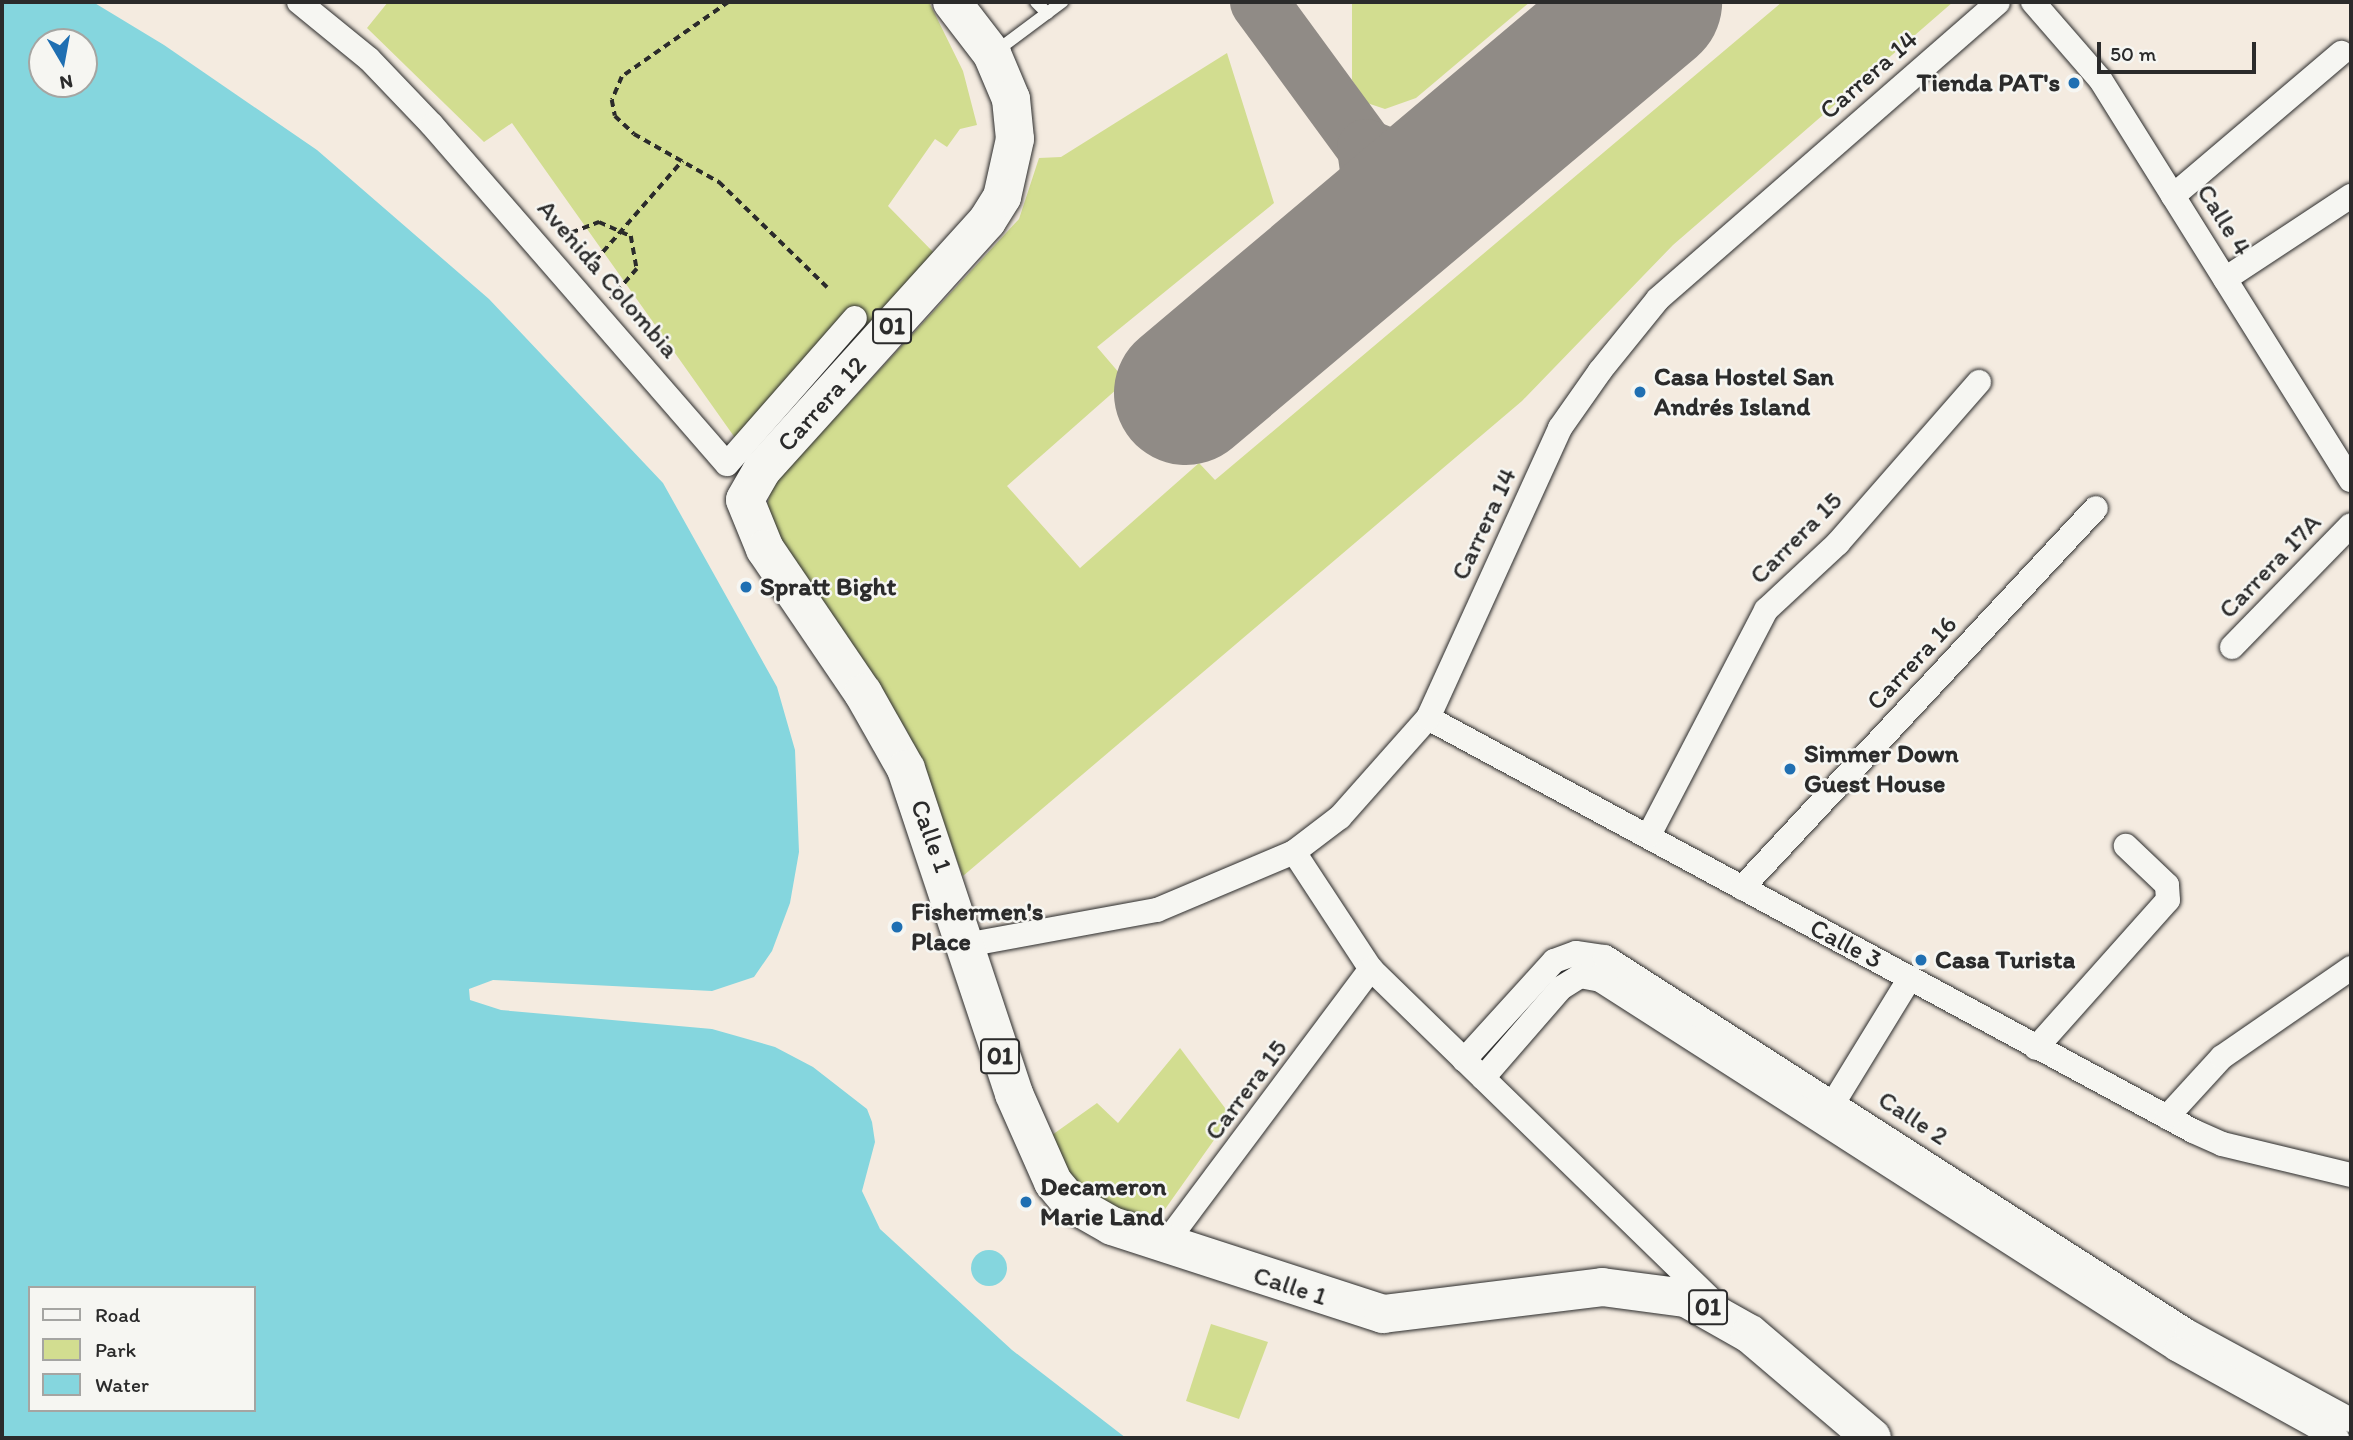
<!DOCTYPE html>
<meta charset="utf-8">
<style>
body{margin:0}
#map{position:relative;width:2353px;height:1440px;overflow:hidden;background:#f4ebe0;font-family:Itim,sans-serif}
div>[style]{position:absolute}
.green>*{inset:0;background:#d2dd90}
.water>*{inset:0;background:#85d6de}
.round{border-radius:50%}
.taxiway>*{height:58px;margin:-29px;padding:0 29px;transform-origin:29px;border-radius:29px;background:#908b86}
.runway>*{height:144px;margin:-72px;padding:0 72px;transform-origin:72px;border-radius:72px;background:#908b86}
.path>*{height:3.5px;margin-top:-1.75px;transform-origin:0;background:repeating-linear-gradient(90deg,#2b2b2b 0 7px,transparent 0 12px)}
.roads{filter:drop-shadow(0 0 2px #2b2b2b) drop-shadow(0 0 2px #2b2b2b)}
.lane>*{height:12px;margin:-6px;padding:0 6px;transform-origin:6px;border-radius:6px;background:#f6f6f2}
.street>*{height:24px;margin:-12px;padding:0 12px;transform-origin:12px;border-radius:12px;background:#f6f6f2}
.highway>*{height:38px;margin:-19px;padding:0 19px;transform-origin:19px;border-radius:19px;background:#f6f6f2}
.dots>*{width:19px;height:19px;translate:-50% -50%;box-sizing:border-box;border:4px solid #f6f6f2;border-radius:50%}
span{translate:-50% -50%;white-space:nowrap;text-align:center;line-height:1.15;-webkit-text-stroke:5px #f6f6f2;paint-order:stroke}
.shield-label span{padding:2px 5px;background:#f6f6f2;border:2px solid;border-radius:5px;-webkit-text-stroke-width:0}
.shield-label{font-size:24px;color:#2b2b2b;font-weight:700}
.street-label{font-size:26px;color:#2b2b2b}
.poi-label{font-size:26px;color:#2b2b2b;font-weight:700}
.right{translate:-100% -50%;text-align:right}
.left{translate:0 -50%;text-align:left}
.frame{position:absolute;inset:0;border:4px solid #2b2b2b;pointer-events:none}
.legend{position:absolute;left:28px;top:1286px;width:228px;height:126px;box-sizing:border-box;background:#f6f6f2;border:2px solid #a5a5a2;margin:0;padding:9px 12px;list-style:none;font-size:21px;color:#2b2b2b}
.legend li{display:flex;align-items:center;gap:14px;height:35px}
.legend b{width:35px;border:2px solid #a5a5a2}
.north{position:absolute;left:28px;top:28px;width:70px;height:70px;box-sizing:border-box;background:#f6f6f2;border:2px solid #a5a5a2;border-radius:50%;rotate:170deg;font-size:19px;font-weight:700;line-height:28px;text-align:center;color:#2b2b2b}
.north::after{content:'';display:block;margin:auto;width:24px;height:32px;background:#1f6fb2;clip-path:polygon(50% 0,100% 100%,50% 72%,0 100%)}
.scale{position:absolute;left:2097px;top:42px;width:159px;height:32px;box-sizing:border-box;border:4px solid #2b2b2b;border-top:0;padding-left:9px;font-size:21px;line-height:24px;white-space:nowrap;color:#2b2b2b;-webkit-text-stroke:5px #f6f6f2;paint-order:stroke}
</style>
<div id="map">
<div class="green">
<div style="clip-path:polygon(388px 2px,929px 2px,963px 71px,977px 125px,960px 129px,947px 147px,935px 139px,888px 206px,939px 258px,750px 459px,512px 123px,484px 142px,367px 28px)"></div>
<div style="clip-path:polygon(1352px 2px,1530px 2px,1416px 98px,1385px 109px,1367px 103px,1352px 80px)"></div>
<div style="clip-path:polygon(1782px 2px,1953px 2px,1673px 245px,1522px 401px,963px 876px,907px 731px,782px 541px,767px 506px,772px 486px,1019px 219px,1039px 158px,1061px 157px,1227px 53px,1274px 203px,1097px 347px,1126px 381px,1007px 486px,1080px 568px,1199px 463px,1215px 480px)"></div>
<div style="clip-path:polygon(1180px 1048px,1231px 1116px,1151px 1229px,1081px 1194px,1045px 1140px,1097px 1103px,1118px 1123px)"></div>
<div style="clip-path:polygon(1211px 1324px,1268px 1342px,1239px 1419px,1186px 1401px)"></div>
</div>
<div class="water">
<div style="clip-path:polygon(evenodd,2px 2px,93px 2px,164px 45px,317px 150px,489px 299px,663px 483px,777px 687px,795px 750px,799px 852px,790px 903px,772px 951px,754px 977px,712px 991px,493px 980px,469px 989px,470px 1000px,501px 1010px,712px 1029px,775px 1047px,813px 1067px,867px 1109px,872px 1122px,875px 1142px,862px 1191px,880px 1229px,1012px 1350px,1126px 1438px,2px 1438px,2px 2px,42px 42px,84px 42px,84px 84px,42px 84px,42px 42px,2px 2px,30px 1288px,254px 1288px,254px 1410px,30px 1410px,30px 1288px)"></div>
<div class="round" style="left:971px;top:1250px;width:36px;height:36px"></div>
</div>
<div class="taxiway">
<div style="left:1259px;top:2px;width:181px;rotate:53.8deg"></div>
<div style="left:1366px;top:148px;width:60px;rotate:82.3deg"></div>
<div style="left:1374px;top:207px;width:46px;rotate:111.6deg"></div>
<div style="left:1366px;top:148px;width:48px;rotate:22.2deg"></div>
<div style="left:1410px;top:166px;width:49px;rotate:-2.3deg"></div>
</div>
<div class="runway">
<div style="left:1186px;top:393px;width:607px;rotate:-40.12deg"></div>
</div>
<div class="path">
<div style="left:729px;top:2px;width:131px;rotate:145deg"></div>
<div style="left:622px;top:77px;width:25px;rotate:113deg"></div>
<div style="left:612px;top:100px;width:16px;rotate:79deg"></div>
<div style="left:615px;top:116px;width:26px;rotate:43deg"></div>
<div style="left:634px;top:134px;width:98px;rotate:29.5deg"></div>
<div style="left:719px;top:182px;width:151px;rotate:44.2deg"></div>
<div style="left:560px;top:237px;width:42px;rotate:-21deg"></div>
<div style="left:599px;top:222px;width:35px;rotate:24deg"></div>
<div style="left:631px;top:236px;width:34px;rotate:80deg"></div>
<div style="left:637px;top:269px;width:40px;rotate:131deg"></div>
<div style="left:587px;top:270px;width:145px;rotate:-48.9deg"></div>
</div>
<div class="roads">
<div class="lane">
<div style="left:1036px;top:2px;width:16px;rotate:45deg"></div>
<div style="left:995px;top:52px;width:84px;rotate:-36.7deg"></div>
</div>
<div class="street">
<div style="left:299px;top:2px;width:90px;rotate:39.2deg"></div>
<div style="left:369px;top:59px;width:91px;rotate:46.3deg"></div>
<div style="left:432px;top:125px;width:449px;rotate:49deg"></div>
<div style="left:727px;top:464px;width:194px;rotate:-48.8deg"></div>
<div style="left:2033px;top:2px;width:102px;rotate:49deg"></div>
<div style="left:2100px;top:79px;width:473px;rotate:58deg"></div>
<div style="left:2173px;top:196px;width:221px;rotate:-40.4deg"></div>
<div style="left:2225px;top:279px;width:151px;rotate:-33.4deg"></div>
<div style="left:2232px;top:647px;width:170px;rotate:-45.7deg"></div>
<div style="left:1428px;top:718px;width:869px;rotate:28.36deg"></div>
<div style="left:2193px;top:1131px;width:32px;rotate:24deg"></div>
<div style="left:2222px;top:1144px;width:133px;rotate:13.5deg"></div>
<div style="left:1649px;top:835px;width:254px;rotate:-62.5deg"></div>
<div style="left:1766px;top:610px;width:98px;rotate:-42.9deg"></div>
<div style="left:1838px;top:543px;width:214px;rotate:-48.8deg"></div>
<div style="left:1294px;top:852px;width:140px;rotate:56.7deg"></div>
<div style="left:1371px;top:969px;width:479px;rotate:44.2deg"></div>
<div style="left:1742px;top:888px;width:519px;rotate:-47.03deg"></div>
<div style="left:966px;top:945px;width:194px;rotate:-10.4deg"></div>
<div style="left:1157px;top:910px;width:149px;rotate:-22.9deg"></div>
<div style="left:1294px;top:852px;width:58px;rotate:-37.3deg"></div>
<div style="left:1340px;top:817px;width:132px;rotate:-48.4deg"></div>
<div style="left:1428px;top:718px;width:319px;rotate:-65.5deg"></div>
<div style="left:1560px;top:428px;width:70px;rotate:-54.9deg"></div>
<div style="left:1600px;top:371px;width:92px;rotate:-51.1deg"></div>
<div style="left:1658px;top:299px;width:451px;rotate:-41.1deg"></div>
<div style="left:2036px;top:1048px;width:198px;rotate:-48.3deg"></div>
<div style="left:2168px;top:900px;width:15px;rotate:-94deg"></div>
<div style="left:2167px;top:885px;width:57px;rotate:-136.4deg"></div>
<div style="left:1464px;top:1060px;width:134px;rotate:-47.7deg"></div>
<div style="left:1554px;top:961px;width:23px;rotate:-20deg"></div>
<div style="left:1576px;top:953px;width:29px;rotate:8deg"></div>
<div style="left:1605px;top:957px;width:692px;rotate:32.73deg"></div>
<div style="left:2187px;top:1331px;width:187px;rotate:28.5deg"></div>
<div style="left:1483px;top:1078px;width:119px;rotate:-49.1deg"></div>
<div style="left:1561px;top:988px;width:22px;rotate:-32deg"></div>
<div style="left:1580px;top:976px;width:20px;rotate:11deg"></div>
<div style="left:1600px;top:980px;width:684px;rotate:32.64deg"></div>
<div style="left:2176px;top:1349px;width:184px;rotate:28.9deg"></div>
<div style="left:1826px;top:1115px;width:161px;rotate:-58.5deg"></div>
<div style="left:2167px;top:1117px;width:81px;rotate:-47.5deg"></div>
<div style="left:2222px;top:1057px;width:157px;rotate:-34.6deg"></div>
<div style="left:1165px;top:1244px;width:344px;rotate:-53.2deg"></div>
</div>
<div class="highway">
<div style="left:952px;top:2px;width:66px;rotate:52.4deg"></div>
<div style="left:992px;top:54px;width:49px;rotate:67.1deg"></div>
<div style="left:1011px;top:99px;width:40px;rotate:84.3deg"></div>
<div style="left:1015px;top:139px;width:59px;rotate:102.6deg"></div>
<div style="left:1002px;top:197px;width:28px;rotate:122deg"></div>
<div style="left:987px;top:221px;width:336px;rotate:132.1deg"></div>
<div style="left:762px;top:470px;width:34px;rotate:120deg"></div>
<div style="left:745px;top:500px;width:53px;rotate:67.8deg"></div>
<div style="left:765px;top:549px;width:174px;rotate:55.8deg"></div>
<div style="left:863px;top:693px;width:87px;rotate:60.5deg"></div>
<div style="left:906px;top:769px;width:342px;rotate:71.6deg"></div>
<div style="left:1014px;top:1094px;width:96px;rotate:66.1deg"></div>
<div style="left:1053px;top:1182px;width:26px;rotate:50deg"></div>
<div style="left:1070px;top:1202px;width:48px;rotate:29.7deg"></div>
<div style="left:1112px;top:1226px;width:285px;rotate:18deg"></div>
<div style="left:1383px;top:1314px;width:221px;rotate:-7deg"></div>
<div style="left:1602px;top:1287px;width:85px;rotate:7.5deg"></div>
<div style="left:1686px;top:1298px;width:73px;rotate:29.4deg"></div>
<div style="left:1750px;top:1334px;width:160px;rotate:40.4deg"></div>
</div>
</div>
<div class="dots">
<div style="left:2074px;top:83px;background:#1f6fb2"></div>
<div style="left:1640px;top:392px;background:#1f6fb2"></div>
<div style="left:746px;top:587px;background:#1f6fb2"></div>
<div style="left:1790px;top:769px;background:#1f6fb2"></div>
<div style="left:897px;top:927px;background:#1f6fb2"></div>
<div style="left:1921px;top:960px;background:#1f6fb2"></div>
<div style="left:1026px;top:1202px;background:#1f6fb2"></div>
</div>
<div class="shield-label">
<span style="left:892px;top:326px">01</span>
<span style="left:1000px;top:1056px">01</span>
<span style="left:1708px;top:1307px">01</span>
</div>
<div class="street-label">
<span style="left:1869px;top:75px;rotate:-41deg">Carrera 14</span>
<span style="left:2224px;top:220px;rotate:58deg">Calle 4</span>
<span style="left:608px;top:279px;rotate:49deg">Avenida Colombia</span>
<span style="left:822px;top:404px;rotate:-48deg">Carrera 12</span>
<span style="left:1484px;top:524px;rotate:-65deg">Carrera 14</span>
<span style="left:1796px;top:538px;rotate:-45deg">Carrera 15</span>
<span style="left:2270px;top:566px;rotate:-46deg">Carrera 17A</span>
<span style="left:1912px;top:663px;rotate:-47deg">Carrera 16</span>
<span style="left:931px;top:836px;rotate:70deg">Calle 1</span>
<span style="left:1846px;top:944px;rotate:28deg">Calle 3</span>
<span style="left:1246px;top:1090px;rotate:-53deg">Carrera 15</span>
<span style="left:1913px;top:1118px;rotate:33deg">Calle 2</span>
<span style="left:1290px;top:1286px;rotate:18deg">Calle 1</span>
</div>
<div class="poi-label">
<span class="right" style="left:2060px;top:83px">Tienda PAT's</span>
<span class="left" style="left:1654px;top:392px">Casa Hostel San<br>Andrés Island</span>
<span class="left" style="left:760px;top:587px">Spratt Bight</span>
<span class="left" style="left:1804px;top:769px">Simmer Down<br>Guest House</span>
<span class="left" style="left:911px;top:927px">Fishermen's<br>Place</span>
<span class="left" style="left:1935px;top:960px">Casa Turista</span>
<span class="left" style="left:1040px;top:1202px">Decameron<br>Marie Land</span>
</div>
<div class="frame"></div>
<ul class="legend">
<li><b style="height:9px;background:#f6f6f2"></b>Road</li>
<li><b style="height:19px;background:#d2dd90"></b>Park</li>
<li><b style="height:19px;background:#85d6de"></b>Water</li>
</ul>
<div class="north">N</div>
<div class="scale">50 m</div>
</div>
